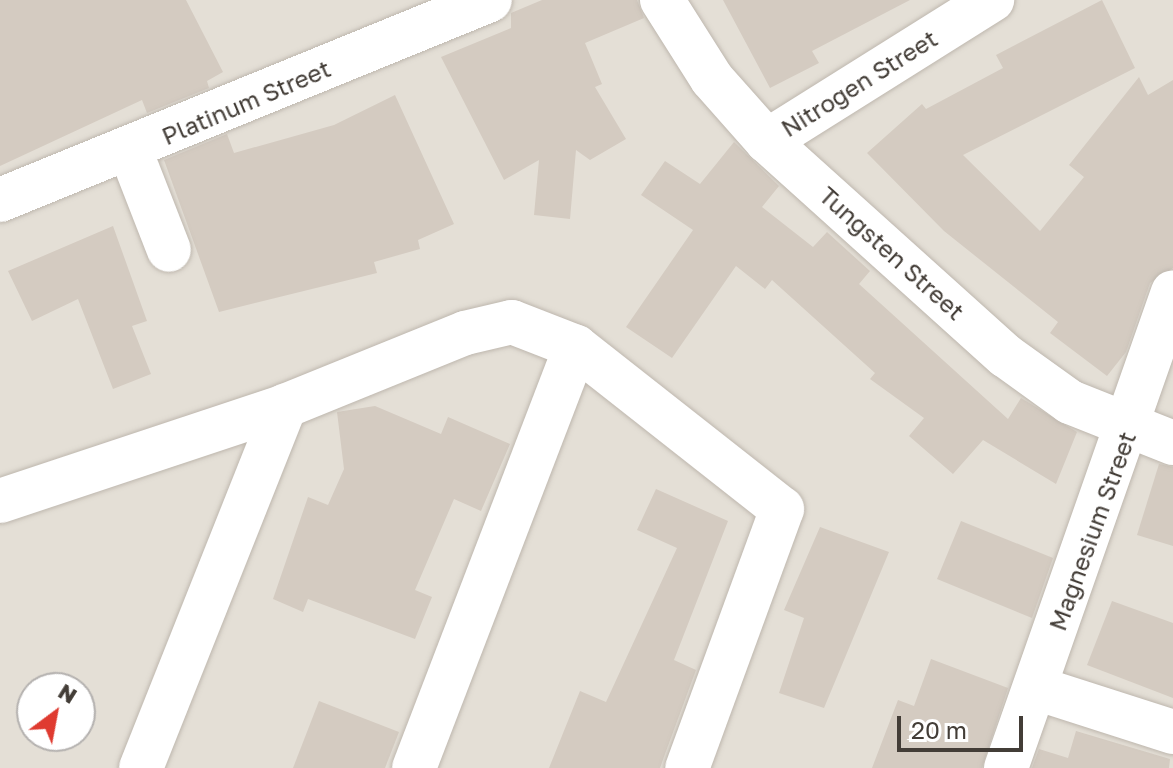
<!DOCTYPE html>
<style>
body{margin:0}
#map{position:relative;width:1173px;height:768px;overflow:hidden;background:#f1ede7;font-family:"Golos Text",sans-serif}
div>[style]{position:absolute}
.residential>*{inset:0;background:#e4dfd6}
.building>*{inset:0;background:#d4cbc1}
.roads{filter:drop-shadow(0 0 2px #beb7ae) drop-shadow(0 0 2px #beb7ae)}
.minor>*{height:44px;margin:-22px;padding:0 22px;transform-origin:22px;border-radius:22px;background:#fff}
span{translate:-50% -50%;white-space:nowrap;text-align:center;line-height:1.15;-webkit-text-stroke:6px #fff;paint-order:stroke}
.street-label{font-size:24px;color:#433d37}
.north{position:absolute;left:16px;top:672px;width:80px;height:80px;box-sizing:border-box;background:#fff;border:2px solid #b4b1af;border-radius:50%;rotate:32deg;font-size:22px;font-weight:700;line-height:32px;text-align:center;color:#433d37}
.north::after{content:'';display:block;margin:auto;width:28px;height:36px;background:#df3b30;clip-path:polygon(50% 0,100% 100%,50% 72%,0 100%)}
.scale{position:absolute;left:897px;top:716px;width:126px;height:36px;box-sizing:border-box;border:4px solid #433d37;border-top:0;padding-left:10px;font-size:24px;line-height:28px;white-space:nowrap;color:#433d37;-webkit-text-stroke:6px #fff;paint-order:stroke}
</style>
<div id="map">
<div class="residential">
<div style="clip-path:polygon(evenodd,0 0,1173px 0,1173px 768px,0 768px,0 0,32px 688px,80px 688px,80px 736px,32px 736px,32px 688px)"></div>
</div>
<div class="building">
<div style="clip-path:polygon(0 0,186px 0,223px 72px,207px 81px,209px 88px,147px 113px,142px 100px,0 166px)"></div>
<div style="clip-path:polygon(542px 0,637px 0,644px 18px,585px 43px,602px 84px,595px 87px,626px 139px,590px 160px,576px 150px,570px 219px,534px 215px,539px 160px,504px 180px,441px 57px,511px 28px,511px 13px)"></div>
<div style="clip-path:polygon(723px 0,910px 0,812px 51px,819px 63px,770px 88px)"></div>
<div style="clip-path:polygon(1102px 0,1135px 68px,963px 155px,1040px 231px,1084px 177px,1069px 165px,1139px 77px,1148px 95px,1173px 80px,1173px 268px,1150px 283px,1126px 352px,1107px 376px,1050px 333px,1058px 322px,944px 231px,867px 153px,922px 104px,926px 109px,1003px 68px,996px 55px)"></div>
<div style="clip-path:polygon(395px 95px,454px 224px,418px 240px,420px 249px,374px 262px,377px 273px,219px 312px,164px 160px,227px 134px,234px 153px,334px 125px)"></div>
<div style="clip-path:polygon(734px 142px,779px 186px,762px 207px,813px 247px,827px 232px,870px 271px,859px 284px,1008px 419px,1021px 398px,1077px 432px,1056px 484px,983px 440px,953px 474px,909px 436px,924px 418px,870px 379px,875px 373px,772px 280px,765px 289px,736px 266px,672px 358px,626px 327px,693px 230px,641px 195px,665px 161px,700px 184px)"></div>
<div style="clip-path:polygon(113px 226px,147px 321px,132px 326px,151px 374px,113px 389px,78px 299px,32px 321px,8px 271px)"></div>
<div style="clip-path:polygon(375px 406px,441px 434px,448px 417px,510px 444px,481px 511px,454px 499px,415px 590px,432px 597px,415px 639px,308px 599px,303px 612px,273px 599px,308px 497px,328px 505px,344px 469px,337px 412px)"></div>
<div style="clip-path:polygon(1159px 464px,1173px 467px,1173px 546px,1137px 535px)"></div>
<div style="clip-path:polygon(656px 489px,728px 521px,674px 660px,696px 670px,665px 754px,660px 768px,549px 768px,580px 691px,606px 702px,677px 548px,637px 530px)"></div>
<div style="clip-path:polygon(961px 521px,1053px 558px,1032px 618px,937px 579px)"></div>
<div style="clip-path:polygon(820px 527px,889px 552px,824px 708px,779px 693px,804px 618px,784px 610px)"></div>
<div style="clip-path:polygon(1112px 601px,1173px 623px,1173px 698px,1087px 665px)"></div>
<div style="clip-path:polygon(931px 659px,1008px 688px,982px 768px,872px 768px,898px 700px,914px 706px)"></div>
<div style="clip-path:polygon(319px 701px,399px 732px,385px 768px,293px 768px)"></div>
<div style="clip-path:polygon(1076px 731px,1170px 759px,1169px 768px,1032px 768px,1039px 749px,1068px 758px)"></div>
</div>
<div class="roads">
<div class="minor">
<div style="left:662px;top:0;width:93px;rotate:57.7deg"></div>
<div style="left:712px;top:79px;width:83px;rotate:48.4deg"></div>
<div style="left:767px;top:141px;width:321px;rotate:42deg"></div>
<div style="left:1006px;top:356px;width:79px;rotate:35.7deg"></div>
<div style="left:1070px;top:402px;width:111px;rotate:21.7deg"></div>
<div style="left:767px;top:141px;width:266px;rotate:-32.1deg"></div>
<div style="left:130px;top:150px;width:107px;rotate:68.7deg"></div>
<div style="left:0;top:200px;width:529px;rotate:-22.2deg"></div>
<div style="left:0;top:501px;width:300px;rotate:-18.4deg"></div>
<div style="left:285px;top:406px;width:194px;rotate:-22.1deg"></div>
<div style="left:465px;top:333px;width:48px;rotate:-13.2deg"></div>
<div style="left:512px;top:322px;width:69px;rotate:21.3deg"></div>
<div style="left:576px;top:347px;width:262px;rotate:38.2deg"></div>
<div style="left:782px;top:509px;width:276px;rotate:110.1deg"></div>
<div style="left:1036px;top:688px;width:144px;rotate:17.8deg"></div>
<div style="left:141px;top:768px;width:390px;rotate:-68.3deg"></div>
<div style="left:414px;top:768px;width:451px;rotate:-69deg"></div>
<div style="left:1006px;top:768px;width:504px;rotate:-70.67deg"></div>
</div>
</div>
<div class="street-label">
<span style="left:859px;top:83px;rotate:-32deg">Nitrogen Street</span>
<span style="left:246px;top:102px;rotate:-23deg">Platinum Street</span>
<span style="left:892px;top:253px;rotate:42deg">Tungsten Street</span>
<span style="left:1092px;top:531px;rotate:-70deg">Magnesium Street</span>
</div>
<div class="north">N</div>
<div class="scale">20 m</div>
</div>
